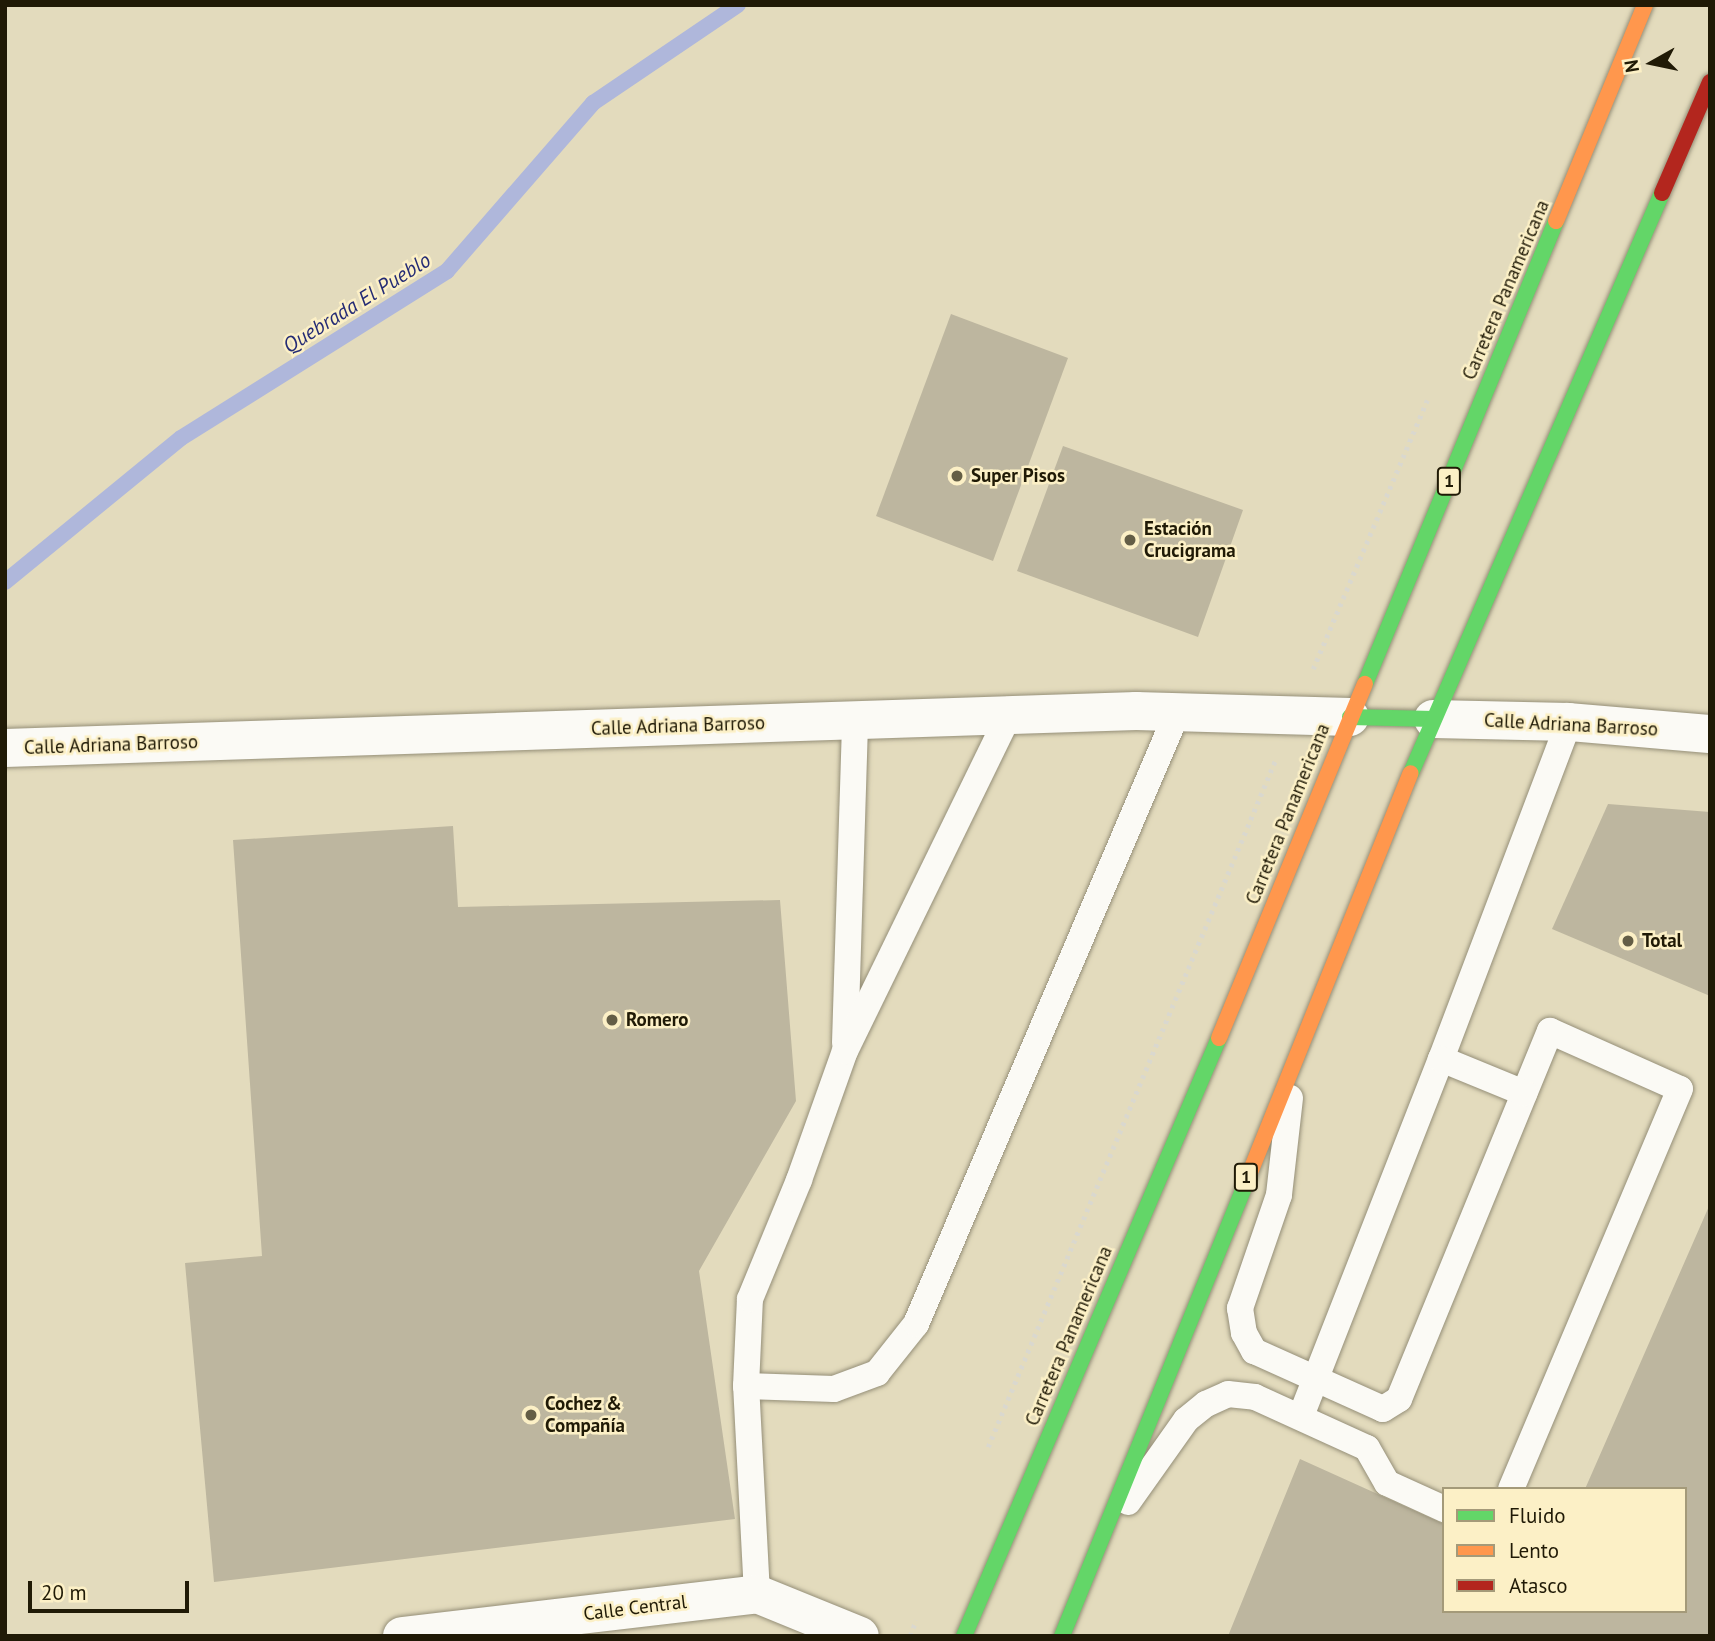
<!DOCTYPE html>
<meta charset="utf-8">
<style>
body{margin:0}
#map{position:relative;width:1715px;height:1641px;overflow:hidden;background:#e3dbbd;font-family:"PT Sans",sans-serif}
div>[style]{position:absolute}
.stream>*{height:16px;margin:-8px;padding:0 8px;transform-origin:8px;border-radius:8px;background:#afb7db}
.building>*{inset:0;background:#bdb69f}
.path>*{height:4.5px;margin-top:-2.25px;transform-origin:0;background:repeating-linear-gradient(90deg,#dad8ce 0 3.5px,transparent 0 8.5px)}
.roads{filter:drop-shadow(0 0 2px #958f78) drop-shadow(0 0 2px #958f78)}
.lane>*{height:26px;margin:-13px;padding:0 13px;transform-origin:13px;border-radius:13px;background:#fbfaf5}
.street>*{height:38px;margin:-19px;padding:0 19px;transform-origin:19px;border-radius:19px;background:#fbfaf5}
.fast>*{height:16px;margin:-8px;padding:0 8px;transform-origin:8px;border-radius:8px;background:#63d668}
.slow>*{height:16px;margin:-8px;padding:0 8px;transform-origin:8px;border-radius:8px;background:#ff974d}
.jam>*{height:16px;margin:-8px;padding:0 8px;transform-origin:8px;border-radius:8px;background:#b3261e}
.dots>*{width:19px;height:19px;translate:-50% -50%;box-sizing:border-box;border:4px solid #fcf0c6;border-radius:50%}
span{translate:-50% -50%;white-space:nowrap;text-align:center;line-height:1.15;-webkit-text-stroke:5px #fcf0c6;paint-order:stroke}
.shield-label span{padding:2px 5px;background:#fcf0c6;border:2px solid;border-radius:5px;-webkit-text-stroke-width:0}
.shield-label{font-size:18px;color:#201a06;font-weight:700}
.street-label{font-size:19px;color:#201a06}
.poi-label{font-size:19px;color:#201a06;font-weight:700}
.left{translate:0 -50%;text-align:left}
.water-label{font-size:21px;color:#252c75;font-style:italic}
.frame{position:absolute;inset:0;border:7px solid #201a06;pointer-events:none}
.legend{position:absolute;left:1442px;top:1487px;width:245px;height:126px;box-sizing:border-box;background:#fcf0c6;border:2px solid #a49a79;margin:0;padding:9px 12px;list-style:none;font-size:21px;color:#201a06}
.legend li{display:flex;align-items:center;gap:14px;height:35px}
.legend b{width:35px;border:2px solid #a49a79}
.north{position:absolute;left:1617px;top:28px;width:70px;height:70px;-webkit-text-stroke:5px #fcf0c6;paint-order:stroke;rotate:261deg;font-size:19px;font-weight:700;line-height:28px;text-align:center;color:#201a06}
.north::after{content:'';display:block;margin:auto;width:24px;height:32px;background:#201a06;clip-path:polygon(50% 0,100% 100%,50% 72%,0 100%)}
.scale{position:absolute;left:28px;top:1581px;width:161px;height:32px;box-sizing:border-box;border:4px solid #201a06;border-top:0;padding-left:9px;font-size:21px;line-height:24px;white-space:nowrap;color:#201a06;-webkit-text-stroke:5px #fcf0c6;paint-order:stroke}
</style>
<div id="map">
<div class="stream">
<div style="left:5px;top:582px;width:227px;rotate:-39.3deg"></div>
<div style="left:181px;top:438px;width:314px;rotate:-32.1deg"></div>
<div style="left:447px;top:271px;width:223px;rotate:-49deg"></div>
<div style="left:593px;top:103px;width:175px;rotate:-34.1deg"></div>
</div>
<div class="building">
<div style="clip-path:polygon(951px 314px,1068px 358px,993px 561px,876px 516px)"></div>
<div style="clip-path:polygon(1063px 446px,1243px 510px,1198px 637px,1017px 571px)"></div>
<div style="clip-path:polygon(1608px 804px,1710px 812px,1710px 996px,1552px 929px)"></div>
<div style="clip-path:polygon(453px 826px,458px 907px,780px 900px,796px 1101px,699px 1271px,735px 1519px,214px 1582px,185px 1263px,262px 1256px,233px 840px)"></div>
<div style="clip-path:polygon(1710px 1204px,1710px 1636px,1228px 1636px,1300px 1459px,1444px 1524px,1444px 1611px,1685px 1611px,1685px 1489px,1585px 1489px)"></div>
</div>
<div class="path">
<div style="left:1313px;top:669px;width:292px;rotate:-67deg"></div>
<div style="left:988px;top:1447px;width:744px;rotate:-67.3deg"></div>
<div style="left:910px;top:1636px;width:17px;rotate:-69deg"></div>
</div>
<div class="roads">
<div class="lane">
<div style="left:845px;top:1043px;width:323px;rotate:-88.2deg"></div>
<div style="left:1441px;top:1059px;width:360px;rotate:-69.2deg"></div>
<div style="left:1290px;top:1098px;width:98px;rotate:96.5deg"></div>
<div style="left:1279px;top:1195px;width:120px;rotate:109deg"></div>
<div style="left:1240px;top:1308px;width:25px;rotate:81deg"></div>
<div style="left:1244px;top:1333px;width:21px;rotate:61deg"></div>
<div style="left:1254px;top:1351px;width:141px;rotate:24.2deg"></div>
<div style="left:1383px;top:1409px;width:19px;rotate:-32deg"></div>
<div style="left:1399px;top:1399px;width:398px;rotate:-67.7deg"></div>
<div style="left:1550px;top:1031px;width:142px;rotate:24deg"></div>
<div style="left:1680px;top:1089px;width:434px;rotate:112.9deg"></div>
<div style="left:746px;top:1386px;width:88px;rotate:2deg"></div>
<div style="left:834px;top:1389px;width:46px;rotate:-20.4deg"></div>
<div style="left:877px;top:1373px;width:63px;rotate:-51.5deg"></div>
<div style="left:916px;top:1324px;width:664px;rotate:-66.87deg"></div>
<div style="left:1301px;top:1416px;width:383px;rotate:-68.6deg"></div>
<div style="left:1441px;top:1059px;width:90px;rotate:22.3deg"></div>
<div style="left:1128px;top:1502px;width:100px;rotate:-54.7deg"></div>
<div style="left:1186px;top:1420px;width:26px;rotate:-39deg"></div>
<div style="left:1206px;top:1404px;width:24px;rotate:-24deg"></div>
<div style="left:1228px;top:1394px;width:27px;rotate:6deg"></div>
<div style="left:1255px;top:1397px;width:123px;rotate:24.5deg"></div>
<div style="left:1367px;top:1448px;width:40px;rotate:60.3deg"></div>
<div style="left:1387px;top:1483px;width:63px;rotate:24.5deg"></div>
<div style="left:757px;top:1594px;width:208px;rotate:-93deg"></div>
<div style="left:746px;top:1386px;width:87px;rotate:-87.4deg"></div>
<div style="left:750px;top:1299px;width:129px;rotate:-67.6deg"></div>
<div style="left:799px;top:1180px;width:137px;rotate:-70.4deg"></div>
<div style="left:845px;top:1051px;width:374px;rotate:-64deg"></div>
</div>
<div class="street">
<div style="left:1433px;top:719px;width:136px;rotate:1.3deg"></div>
<div style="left:1569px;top:722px;width:142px;rotate:4.9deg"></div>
<div style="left:5px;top:748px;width:1132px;rotate:-1.87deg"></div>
<div style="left:1136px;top:711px;width:214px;rotate:1.6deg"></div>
<div style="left:402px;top:1636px;width:357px;rotate:-6.7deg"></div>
<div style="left:757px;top:1594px;width:111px;rotate:22.2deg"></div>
</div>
<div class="fast">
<div style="left:1365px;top:684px;width:501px;rotate:-67.58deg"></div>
<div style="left:1350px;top:717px;width:83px;rotate:1.4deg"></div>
<div style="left:1411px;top:773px;width:632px;rotate:-66.6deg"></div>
<div style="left:964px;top:1636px;width:650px;rotate:-66.91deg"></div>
<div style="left:1062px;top:1636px;width:497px;rotate:-67.9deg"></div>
</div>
<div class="slow">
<div style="left:1556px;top:221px;width:234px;rotate:-67.6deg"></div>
<div style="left:1219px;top:1038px;width:383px;rotate:-67.6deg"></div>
<div style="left:1249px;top:1175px;width:433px;rotate:-68.1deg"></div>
</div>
<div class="jam">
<div style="left:1662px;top:193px;width:121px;rotate:-66.6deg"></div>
</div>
</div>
<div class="dots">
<div style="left:957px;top:476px;background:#645e46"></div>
<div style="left:1130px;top:540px;background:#645e46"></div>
<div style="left:1628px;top:941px;background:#645e46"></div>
<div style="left:612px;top:1020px;background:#645e46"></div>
<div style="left:531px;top:1415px;background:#645e46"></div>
</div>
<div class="shield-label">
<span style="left:1449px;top:481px">1</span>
<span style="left:1246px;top:1177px">1</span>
</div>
<div class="street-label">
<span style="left:1506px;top:290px;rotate:-67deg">Carretera Panamericana</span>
<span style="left:1571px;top:725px;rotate:3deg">Calle Adriana Barroso</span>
<span style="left:678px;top:726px;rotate:-2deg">Calle Adriana Barroso</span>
<span style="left:111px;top:745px;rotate:-2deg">Calle Adriana Barroso</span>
<span style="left:1288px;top:814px;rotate:-68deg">Carretera Panamericana</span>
<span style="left:1069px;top:1336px;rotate:-67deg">Carretera Panamericana</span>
<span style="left:635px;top:1608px;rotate:-7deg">Calle Central</span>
</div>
<div class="poi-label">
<span class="left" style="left:971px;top:476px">Super Pisos</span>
<span class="left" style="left:1144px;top:540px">Estación<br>Crucigrama</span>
<span class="left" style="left:1642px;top:941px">Total</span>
<span class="left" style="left:626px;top:1020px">Romero</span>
<span class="left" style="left:545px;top:1415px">Cochez &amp;<br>Compañía</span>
</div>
<div class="water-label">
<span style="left:357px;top:303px;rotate:-32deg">Quebrada El Pueblo</span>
</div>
<div class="frame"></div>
<ul class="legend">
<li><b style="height:9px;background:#63d668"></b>Fluido</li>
<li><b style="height:9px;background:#ff974d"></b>Lento</li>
<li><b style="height:9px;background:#b3261e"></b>Atasco</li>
</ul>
<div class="north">N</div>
<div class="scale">20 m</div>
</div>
